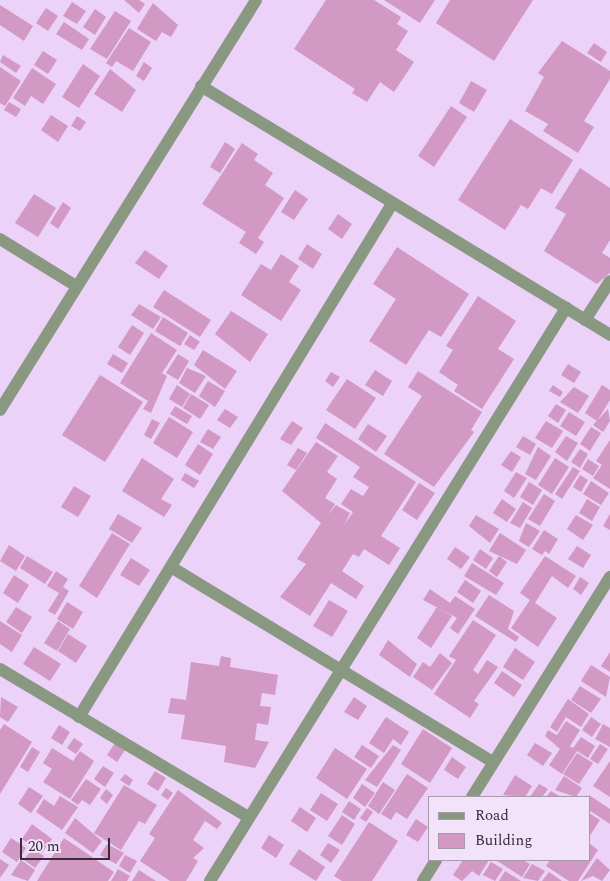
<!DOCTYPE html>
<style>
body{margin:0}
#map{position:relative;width:610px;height:881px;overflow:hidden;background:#ecd1f8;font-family:Spectral,serif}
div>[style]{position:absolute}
.building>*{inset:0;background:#d299c5}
.minor>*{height:12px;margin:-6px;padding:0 6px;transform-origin:6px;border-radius:6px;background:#899981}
span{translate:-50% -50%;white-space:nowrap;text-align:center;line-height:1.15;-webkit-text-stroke:5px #f3e3fa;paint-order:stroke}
.legend{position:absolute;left:428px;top:796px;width:162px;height:65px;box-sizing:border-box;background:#f3e3fa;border:1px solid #a79aad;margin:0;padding:6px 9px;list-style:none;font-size:15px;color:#362c3a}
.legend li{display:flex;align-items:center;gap:10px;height:25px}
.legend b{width:25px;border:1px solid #a79aad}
.scale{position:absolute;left:20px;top:838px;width:90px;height:22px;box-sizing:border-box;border:2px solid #362c3a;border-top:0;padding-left:6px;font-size:15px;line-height:18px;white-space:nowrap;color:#362c3a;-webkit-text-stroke:4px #f3e3fa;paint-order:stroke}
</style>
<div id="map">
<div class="building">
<div style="clip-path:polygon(124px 0,139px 0,145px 4px,139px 13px)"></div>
<div style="clip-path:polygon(326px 0,374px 0,401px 17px,397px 24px,408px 31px,396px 50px,414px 62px,394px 92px,380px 82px,367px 102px,352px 93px,355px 89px,294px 49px)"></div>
<div style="clip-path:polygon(384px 0,435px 0,420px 23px)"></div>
<div style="clip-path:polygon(450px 0,533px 0,494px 61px,436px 23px)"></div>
<div style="clip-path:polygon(72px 2px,86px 11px,77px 24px,63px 16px)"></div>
<div style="clip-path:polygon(153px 3px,178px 25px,171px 37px,162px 32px,156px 41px,137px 29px)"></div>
<div style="clip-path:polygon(0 5px,33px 26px,24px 41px,0 25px)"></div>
<div style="clip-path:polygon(46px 8px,58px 16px,48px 31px,36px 23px)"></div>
<div style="clip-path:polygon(95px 9px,106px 17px,95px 35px,83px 27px)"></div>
<div style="clip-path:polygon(115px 11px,131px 21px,107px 59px,90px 49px)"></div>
<div style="clip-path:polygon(64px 22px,89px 39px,82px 50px,56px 34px)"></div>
<div style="clip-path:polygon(129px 28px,151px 42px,133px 71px,116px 61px,112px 67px,106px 63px)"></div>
<div style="clip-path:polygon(562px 41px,610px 71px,610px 79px,584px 121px,594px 127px,578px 153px,543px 131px,548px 124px,525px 111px,544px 77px,538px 73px)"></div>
<div style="clip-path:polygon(594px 43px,607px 52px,601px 62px,587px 53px)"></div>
<div style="clip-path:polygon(43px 51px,57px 60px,48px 74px,34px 65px)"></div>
<div style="clip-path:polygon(3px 55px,21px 66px,16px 73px,0 62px)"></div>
<div style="clip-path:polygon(144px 62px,152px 68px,144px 81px,136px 76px)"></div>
<div style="clip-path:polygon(83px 64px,100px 76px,79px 108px,62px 97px)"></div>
<div style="clip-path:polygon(0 67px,21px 81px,5px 106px,0 103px)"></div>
<div style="clip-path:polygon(32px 68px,56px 84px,43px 104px,31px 96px,25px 106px,13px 98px)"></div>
<div style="clip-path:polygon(110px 69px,136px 90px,122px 112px,94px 94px)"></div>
<div style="clip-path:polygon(471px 81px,487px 90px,474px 112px,459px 103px)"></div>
<div style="clip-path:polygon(9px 102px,21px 109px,16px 117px,4px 110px)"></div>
<div style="clip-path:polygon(451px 106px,467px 117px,434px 167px,418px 156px)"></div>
<div style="clip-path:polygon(51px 115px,68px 126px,58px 142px,41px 130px)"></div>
<div style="clip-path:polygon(77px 116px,86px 122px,80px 131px,71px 126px)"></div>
<div style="clip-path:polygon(510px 119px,573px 160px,552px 194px,541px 188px,528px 209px,521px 205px,505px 230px,458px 200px)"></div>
<div style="clip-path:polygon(225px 142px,235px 149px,220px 173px,210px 167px)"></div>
<div style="clip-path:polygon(242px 143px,258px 154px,254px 160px,273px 173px,265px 185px,284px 198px,258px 238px,264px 242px,256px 254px,239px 243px,246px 232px,202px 204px)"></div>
<div style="clip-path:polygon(580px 168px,610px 188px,610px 240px,602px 253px,610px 258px,610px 273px,597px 284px,544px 251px,566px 214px,555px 208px)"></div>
<div style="clip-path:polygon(295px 190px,308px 199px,294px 220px,281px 212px)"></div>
<div style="clip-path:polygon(34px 194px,56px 208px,38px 237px,15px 223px)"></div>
<div style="clip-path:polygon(63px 202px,71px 208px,58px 229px,50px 223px)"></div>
<div style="clip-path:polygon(338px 214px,352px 224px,342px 239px,328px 229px)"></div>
<div style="clip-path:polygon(307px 244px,322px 254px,313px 269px,298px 259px)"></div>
<div style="clip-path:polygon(397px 247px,469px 294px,441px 337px,429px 330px,406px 365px,369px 341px,396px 299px,373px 284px)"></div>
<div style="clip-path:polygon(145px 250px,168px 266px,159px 279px,135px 263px)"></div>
<div style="clip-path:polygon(281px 254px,299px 266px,289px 282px,301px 290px,281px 321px,241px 295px,261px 264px,271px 270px)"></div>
<div style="clip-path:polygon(164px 290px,211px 320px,200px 337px,153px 307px)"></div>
<div style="clip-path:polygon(478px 296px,516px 321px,498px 349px,514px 359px,482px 409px,454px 391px,458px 385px,439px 372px,453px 350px,446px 346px)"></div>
<div style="clip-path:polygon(139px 304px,161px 317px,153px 329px,131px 315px)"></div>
<div style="clip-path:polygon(231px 311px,268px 334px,250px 362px,215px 334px)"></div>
<div style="clip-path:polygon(163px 317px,188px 333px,180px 346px,155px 331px)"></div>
<div style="clip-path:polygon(132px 325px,144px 333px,130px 355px,118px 347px)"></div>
<div style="clip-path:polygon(151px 333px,177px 350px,162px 373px,167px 376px,151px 413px,143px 409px,148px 401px,120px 383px)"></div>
<div style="clip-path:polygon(190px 335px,200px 342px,194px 350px,184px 344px)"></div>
<div style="clip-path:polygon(203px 350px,237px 371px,225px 389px,194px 365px)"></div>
<div style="clip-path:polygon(113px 354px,128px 363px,122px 373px,107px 364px)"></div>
<div style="clip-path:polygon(178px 354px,189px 361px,178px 380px,166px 373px)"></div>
<div style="clip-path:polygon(568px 364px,581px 372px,574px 383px,561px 375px)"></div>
<div style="clip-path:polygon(187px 368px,206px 376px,195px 393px,179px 383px)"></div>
<div style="clip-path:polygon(375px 370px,392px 381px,383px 396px,365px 385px)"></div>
<div style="clip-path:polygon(418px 371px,482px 412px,471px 430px,474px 432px,434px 487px,384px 454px,422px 396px,408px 387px)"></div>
<div style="clip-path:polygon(331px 372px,340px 377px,333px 387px,325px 381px)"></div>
<div style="clip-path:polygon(100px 375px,143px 402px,105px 462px,62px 435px)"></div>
<div style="clip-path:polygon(347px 379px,376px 398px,355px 429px,326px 410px)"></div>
<div style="clip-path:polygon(208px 381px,225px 391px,215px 407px,199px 396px)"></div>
<div style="clip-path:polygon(177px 385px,190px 394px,182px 407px,169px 399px)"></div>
<div style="clip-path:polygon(553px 385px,563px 392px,560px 397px,549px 391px)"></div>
<div style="clip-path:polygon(602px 385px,610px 390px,610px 400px,597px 421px,585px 413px)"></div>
<div style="clip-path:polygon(574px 387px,589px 396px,578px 413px,560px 402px)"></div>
<div style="clip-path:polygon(191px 394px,209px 405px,200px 419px,183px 408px)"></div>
<div style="clip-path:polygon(556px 404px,566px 410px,558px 423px,548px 416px)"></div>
<div style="clip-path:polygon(175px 406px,192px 416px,187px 424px,170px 414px)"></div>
<div style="clip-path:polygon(225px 409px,238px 417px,230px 428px,217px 420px)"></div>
<div style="clip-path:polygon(608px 409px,610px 421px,603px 432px,593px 425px)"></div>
<div style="clip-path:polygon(569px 412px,585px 422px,576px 436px,560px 426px)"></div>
<div style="clip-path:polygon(169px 417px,193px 432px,177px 458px,153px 443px)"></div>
<div style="clip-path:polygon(152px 419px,160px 423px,151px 439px,144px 435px)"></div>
<div style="clip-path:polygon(292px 421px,303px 428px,291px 445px,280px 439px)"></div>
<div style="clip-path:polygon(546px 421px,563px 431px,552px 448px,535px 438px)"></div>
<div style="clip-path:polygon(325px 423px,416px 482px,381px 536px,400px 548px,389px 565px,364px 549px,359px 557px,353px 554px,342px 571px,364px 586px,356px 599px,331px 583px,310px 616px,280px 597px,306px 564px,297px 559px,321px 523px,282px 491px,316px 442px,338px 456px,327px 472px,337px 479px,325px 498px,335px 504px,328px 515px,336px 505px,350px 513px,344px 525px,353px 512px,341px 504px,351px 489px,363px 496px,369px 487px,353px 477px,360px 467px,316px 438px)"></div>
<div style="clip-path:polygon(368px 424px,387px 436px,376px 452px,358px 439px)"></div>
<div style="clip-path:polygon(591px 427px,601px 433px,590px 451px,580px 444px)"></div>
<div style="clip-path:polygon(208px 429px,221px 437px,213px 449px,200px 442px)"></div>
<div style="clip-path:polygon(523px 436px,536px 444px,530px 455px,516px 447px)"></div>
<div style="clip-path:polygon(566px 436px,578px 443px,567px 461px,555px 452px)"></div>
<div style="clip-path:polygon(610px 440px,610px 489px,593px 478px,602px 465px,596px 461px)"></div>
<div style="clip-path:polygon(198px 444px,213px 454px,200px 475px,185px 465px)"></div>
<div style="clip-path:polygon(538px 447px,551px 456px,536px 480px,525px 474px)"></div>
<div style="clip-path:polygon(298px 448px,307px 453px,296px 470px,287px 465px)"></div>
<div style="clip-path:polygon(580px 449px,588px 454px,580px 468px,571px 462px)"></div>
<div style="clip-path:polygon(511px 451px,521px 457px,512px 472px,501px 465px)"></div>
<div style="clip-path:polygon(142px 458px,174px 479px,161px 499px,172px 505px,164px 517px,122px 491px)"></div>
<div style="clip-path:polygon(555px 458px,569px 467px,552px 494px,538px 485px)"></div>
<div style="clip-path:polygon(588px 459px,599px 466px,593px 476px,582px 469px)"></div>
<div style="clip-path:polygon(573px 467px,580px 471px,562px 499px,555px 494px)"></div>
<div style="clip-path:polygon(516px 472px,527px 478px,514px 498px,504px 491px)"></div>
<div style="clip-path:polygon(185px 473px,199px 481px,194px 488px,181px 480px)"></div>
<div style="clip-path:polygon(580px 475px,588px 480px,581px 492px,573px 487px)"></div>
<div style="clip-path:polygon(591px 481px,609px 493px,601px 505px,583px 494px)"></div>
<div style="clip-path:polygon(529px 482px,542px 490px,533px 505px,520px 497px)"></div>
<div style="clip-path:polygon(419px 483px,435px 493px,417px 520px,402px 510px)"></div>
<div style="clip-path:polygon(74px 486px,91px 496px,78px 517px,61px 507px)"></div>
<div style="clip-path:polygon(544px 494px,555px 501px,540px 526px,528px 519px)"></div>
<div style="clip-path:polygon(502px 499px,516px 509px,507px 522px,493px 513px)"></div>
<div style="clip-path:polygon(587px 499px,600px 507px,592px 521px,579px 513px)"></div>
<div style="clip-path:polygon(523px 502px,532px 508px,520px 528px,510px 523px)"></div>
<div style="clip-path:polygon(118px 514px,142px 528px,132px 543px,109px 529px)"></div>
<div style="clip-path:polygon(610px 514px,610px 530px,603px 526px)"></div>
<div style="clip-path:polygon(476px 515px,499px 529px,490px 543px,469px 526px)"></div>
<div style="clip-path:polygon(576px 515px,593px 525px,583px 540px,567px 529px)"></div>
<div style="clip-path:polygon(526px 523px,540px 531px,529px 547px,519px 541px)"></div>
<div style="clip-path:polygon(544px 530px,558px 539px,549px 554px,545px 551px,542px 555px,532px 549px)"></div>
<div style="clip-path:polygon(112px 533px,130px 544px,97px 598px,79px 586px)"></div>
<div style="clip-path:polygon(500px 533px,526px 550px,517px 564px,489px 551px)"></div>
<div style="clip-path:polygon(9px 545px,25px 556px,16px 571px,0 561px)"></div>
<div style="clip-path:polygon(577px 546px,591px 555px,583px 568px,568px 559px)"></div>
<div style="clip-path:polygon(455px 547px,470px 557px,461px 569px,447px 559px)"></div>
<div style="clip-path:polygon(480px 549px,493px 558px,486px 569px,473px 560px)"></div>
<div style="clip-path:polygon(27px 556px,53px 572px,45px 584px,20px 568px)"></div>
<div style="clip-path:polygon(499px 556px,507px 562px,497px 577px,489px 571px)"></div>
<div style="clip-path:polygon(545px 556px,576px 576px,568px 588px,552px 576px,535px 603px,557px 618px,538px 647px,511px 628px,530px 600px,520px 593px)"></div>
<div style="clip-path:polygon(131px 558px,150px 570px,139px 586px,120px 575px)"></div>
<div style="clip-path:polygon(472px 563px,504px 583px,496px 595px,464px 576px)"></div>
<div style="clip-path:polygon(56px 571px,68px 579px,63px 587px,69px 591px,55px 615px,48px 611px,59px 593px,47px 586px)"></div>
<div style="clip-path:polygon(14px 575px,29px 585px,18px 603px,3px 593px)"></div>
<div style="clip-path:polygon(580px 577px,589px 583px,581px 595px,573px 589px)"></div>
<div style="clip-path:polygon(465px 580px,481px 591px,473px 603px,457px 592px)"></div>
<div style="clip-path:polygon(430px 589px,450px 603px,455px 596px,475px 609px,458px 634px,450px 628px,457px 618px,423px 600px)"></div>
<div style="clip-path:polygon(489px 595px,514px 611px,508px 629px,519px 637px,516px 642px,475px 616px)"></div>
<div style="clip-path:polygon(329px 600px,348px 611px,332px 637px,313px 626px)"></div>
<div style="clip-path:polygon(67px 602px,83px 612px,73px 629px,57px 619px)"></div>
<div style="clip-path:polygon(16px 607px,32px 617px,22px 633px,6px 622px)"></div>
<div style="clip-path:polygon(437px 607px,452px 616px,431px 648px,417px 638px)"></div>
<div style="clip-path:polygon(473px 620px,496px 635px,473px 670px,478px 674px,487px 660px,498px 667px,474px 701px,479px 704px,470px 718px,434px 694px,456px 660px,449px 656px)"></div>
<div style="clip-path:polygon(0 621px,22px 635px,12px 652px,0 644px)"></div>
<div style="clip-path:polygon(58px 621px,70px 629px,57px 651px,44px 643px)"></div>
<div style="clip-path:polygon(68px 634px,87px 646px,76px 663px,58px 651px)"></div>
<div style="clip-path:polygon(388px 640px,417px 664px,410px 677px,379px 655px)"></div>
<div style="clip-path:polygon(34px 647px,61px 664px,50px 681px,23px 664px)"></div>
<div style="clip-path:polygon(515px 648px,535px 662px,523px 680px,503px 667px)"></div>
<div style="clip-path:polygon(610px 652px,610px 672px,601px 666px)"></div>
<div style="clip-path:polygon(440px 653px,452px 663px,432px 690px,413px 677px,423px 662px,430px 667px)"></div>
<div style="clip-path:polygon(221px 656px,231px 658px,230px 667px,278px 675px,275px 695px,262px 693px,260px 706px,271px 707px,268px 725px,257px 723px,255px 740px,269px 742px,255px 768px,224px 762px,226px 746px,181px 739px,185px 715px,168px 713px,171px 698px,186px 700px,191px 662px,219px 666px)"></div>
<div style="clip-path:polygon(591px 665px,610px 677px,606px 697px,581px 681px)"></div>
<div style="clip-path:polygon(502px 671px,522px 685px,514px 697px,494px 683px)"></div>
<div style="clip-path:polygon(580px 686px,601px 699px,591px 713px,571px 700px)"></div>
<div style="clip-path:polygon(1px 697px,18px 707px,8px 722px,0 717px)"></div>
<div style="clip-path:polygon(354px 697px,367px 706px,358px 720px,344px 712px)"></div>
<div style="clip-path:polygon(568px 699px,589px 714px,581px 727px,566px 717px,557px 732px,550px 727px)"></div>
<div style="clip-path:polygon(386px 717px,409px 732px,401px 745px,393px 739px,384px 753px,369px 743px)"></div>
<div style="clip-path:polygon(591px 717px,601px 724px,592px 737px,582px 730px)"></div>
<div style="clip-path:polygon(566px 721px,580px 730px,570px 746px,573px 748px,581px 737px,595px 746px,588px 758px,577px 751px,562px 774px,549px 765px,560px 749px,545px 736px,548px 730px,557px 735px)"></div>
<div style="clip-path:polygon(4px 724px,32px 742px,0 794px,0 730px)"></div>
<div style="clip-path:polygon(603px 724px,610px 728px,610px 747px,595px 739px)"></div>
<div style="clip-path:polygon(59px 725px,70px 732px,62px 745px,51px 738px)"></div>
<div style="clip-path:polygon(423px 729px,452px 748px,430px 783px,401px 764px)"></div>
<div style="clip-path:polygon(74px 738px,83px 744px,76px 754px,67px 748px)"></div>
<div style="clip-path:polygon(115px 743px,125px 750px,117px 762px,107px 755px)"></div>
<div style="clip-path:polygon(535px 743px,552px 753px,543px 766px,527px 755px)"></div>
<div style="clip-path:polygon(600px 744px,608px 749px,598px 764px,590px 759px)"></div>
<div style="clip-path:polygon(362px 745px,379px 756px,371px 768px,354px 757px)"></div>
<div style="clip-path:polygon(393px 745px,401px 750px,377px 787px,365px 780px)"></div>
<div style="clip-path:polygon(32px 747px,40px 752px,28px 772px,20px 767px)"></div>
<div style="clip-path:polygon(52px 748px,73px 761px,80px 751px,94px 761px,70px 799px,43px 782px,52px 769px,43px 763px)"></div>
<div style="clip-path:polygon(335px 748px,367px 769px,347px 799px,316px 778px)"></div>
<div style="clip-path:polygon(577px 753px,593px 763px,579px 784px,563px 774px)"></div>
<div style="clip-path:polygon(452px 757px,466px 767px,458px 779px,444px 770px)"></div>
<div style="clip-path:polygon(610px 761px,610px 797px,593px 786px)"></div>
<div style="clip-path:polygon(103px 766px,114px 773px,105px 787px,94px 779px)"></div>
<div style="clip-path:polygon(155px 771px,166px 778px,158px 791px,147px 784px)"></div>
<div style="clip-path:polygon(125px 774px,133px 780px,129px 786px,120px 780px)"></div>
<div style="clip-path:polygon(407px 774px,428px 788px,407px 819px,396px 812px,391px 820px,381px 814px)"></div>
<div style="clip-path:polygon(515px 775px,532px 786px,525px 797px,503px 795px)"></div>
<div style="clip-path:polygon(564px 776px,582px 788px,576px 797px,555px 790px)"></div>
<div style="clip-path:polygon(86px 779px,101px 789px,90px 805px,82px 800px,78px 805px,71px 800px)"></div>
<div style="clip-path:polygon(383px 782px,395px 790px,379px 814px,368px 806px)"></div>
<div style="clip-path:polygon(362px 784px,375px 793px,365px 807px,353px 798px)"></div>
<div style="clip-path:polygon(539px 784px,548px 789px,542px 797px,530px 797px)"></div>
<div style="clip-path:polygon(124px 785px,157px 805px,145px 824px,139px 821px,121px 850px,94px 833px)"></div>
<div style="clip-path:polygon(29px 787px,43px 796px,31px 813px,18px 804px)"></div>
<div style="clip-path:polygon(166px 788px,173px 793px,168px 800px,161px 795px)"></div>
<div style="clip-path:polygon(106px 789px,113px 795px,107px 804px,100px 798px)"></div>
<div style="clip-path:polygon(178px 790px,222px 823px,217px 829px,205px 821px,193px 840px,204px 848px,193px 858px,198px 861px,186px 881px,170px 881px,140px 861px,155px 838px,149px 834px)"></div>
<div style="clip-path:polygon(551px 791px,561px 797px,546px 797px)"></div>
<div style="clip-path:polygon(321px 793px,338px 804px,327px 821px,310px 810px)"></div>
<div style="clip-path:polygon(589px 795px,610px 809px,610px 824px,589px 810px)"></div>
<div style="clip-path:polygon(60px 796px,78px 807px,62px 830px,36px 812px,44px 799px,54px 806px)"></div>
<div style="clip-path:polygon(349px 801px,361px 809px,354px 820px,342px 812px)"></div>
<div style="clip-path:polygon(300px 807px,316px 818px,307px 832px,291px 821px)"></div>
<div style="clip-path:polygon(367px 808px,373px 812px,366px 822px,360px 818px)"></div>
<div style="clip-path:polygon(589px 813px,600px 820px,589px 837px)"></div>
<div style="clip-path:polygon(342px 815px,355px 824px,342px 845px,328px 836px)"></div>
<div style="clip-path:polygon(75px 818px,102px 841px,93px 853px,65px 833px)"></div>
<div style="clip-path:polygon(416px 819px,428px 827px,418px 842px,406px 835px)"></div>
<div style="clip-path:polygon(369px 822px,398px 841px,372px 881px,342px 881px,334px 876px)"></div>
<div style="clip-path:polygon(32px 824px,52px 839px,42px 853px,22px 839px)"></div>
<div style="clip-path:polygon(269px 835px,284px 845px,276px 858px,261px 848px)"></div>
<div style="clip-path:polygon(11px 838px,26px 848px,17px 862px,2px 852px)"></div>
<div style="clip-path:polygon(64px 838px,114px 872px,108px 881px,37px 881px)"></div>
<div style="clip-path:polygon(328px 843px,340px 850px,331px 863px,320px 855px)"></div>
<div style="clip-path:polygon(589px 843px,598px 850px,578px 881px,569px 881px,546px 866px,550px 860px,589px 860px)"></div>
<div style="clip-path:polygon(107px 844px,124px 853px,116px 864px,100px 855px)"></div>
<div style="clip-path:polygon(32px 848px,44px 856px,35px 868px,24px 860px)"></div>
<div style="clip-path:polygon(299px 849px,325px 867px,316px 881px,289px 864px)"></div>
<div style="clip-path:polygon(125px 855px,137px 861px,130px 873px,119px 866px)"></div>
<div style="clip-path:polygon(597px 858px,610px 870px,602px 881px,593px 876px,581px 881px)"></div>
<div style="clip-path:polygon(0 859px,9px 865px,0 878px)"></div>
<div style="clip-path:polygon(21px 860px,35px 870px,28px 881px,11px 875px)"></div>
<div style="clip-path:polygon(463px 860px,489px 860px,479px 876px,472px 871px,462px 881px,453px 875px)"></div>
<div style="clip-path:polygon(496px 860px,523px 860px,530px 864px,522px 877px)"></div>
<div style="clip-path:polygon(491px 862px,503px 869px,495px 881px,483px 875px)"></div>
<div style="clip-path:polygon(532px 864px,545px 871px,538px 881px,523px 878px)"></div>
<div style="clip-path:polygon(118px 869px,130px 876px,127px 881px,111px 881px)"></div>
<div style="clip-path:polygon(139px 870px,156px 881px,132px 881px)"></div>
<div style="clip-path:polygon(505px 871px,521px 881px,499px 881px)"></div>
<div style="clip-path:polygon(549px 872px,562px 881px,542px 881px)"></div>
</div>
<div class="minor">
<div style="left:201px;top:86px;width:479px;rotate:31.3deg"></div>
<div style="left:0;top:239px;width:89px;rotate:31.7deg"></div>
<div style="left:585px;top:320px;width:46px;rotate:-57.3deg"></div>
<div style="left:0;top:410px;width:483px;rotate:-58deg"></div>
<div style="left:171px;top:567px;width:376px;rotate:31.2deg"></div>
<div style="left:0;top:669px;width:289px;rotate:30.8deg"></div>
<div style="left:79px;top:717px;width:601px;rotate:-58.61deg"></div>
<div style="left:472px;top:797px;width:260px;rotate:-57.9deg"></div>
<div style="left:210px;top:881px;width:675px;rotate:-58.15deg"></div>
<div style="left:423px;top:881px;width:25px;rotate:-58deg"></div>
</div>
<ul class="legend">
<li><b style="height:6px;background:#899981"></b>Road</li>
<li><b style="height:14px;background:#d299c5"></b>Building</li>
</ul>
<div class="scale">20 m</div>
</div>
